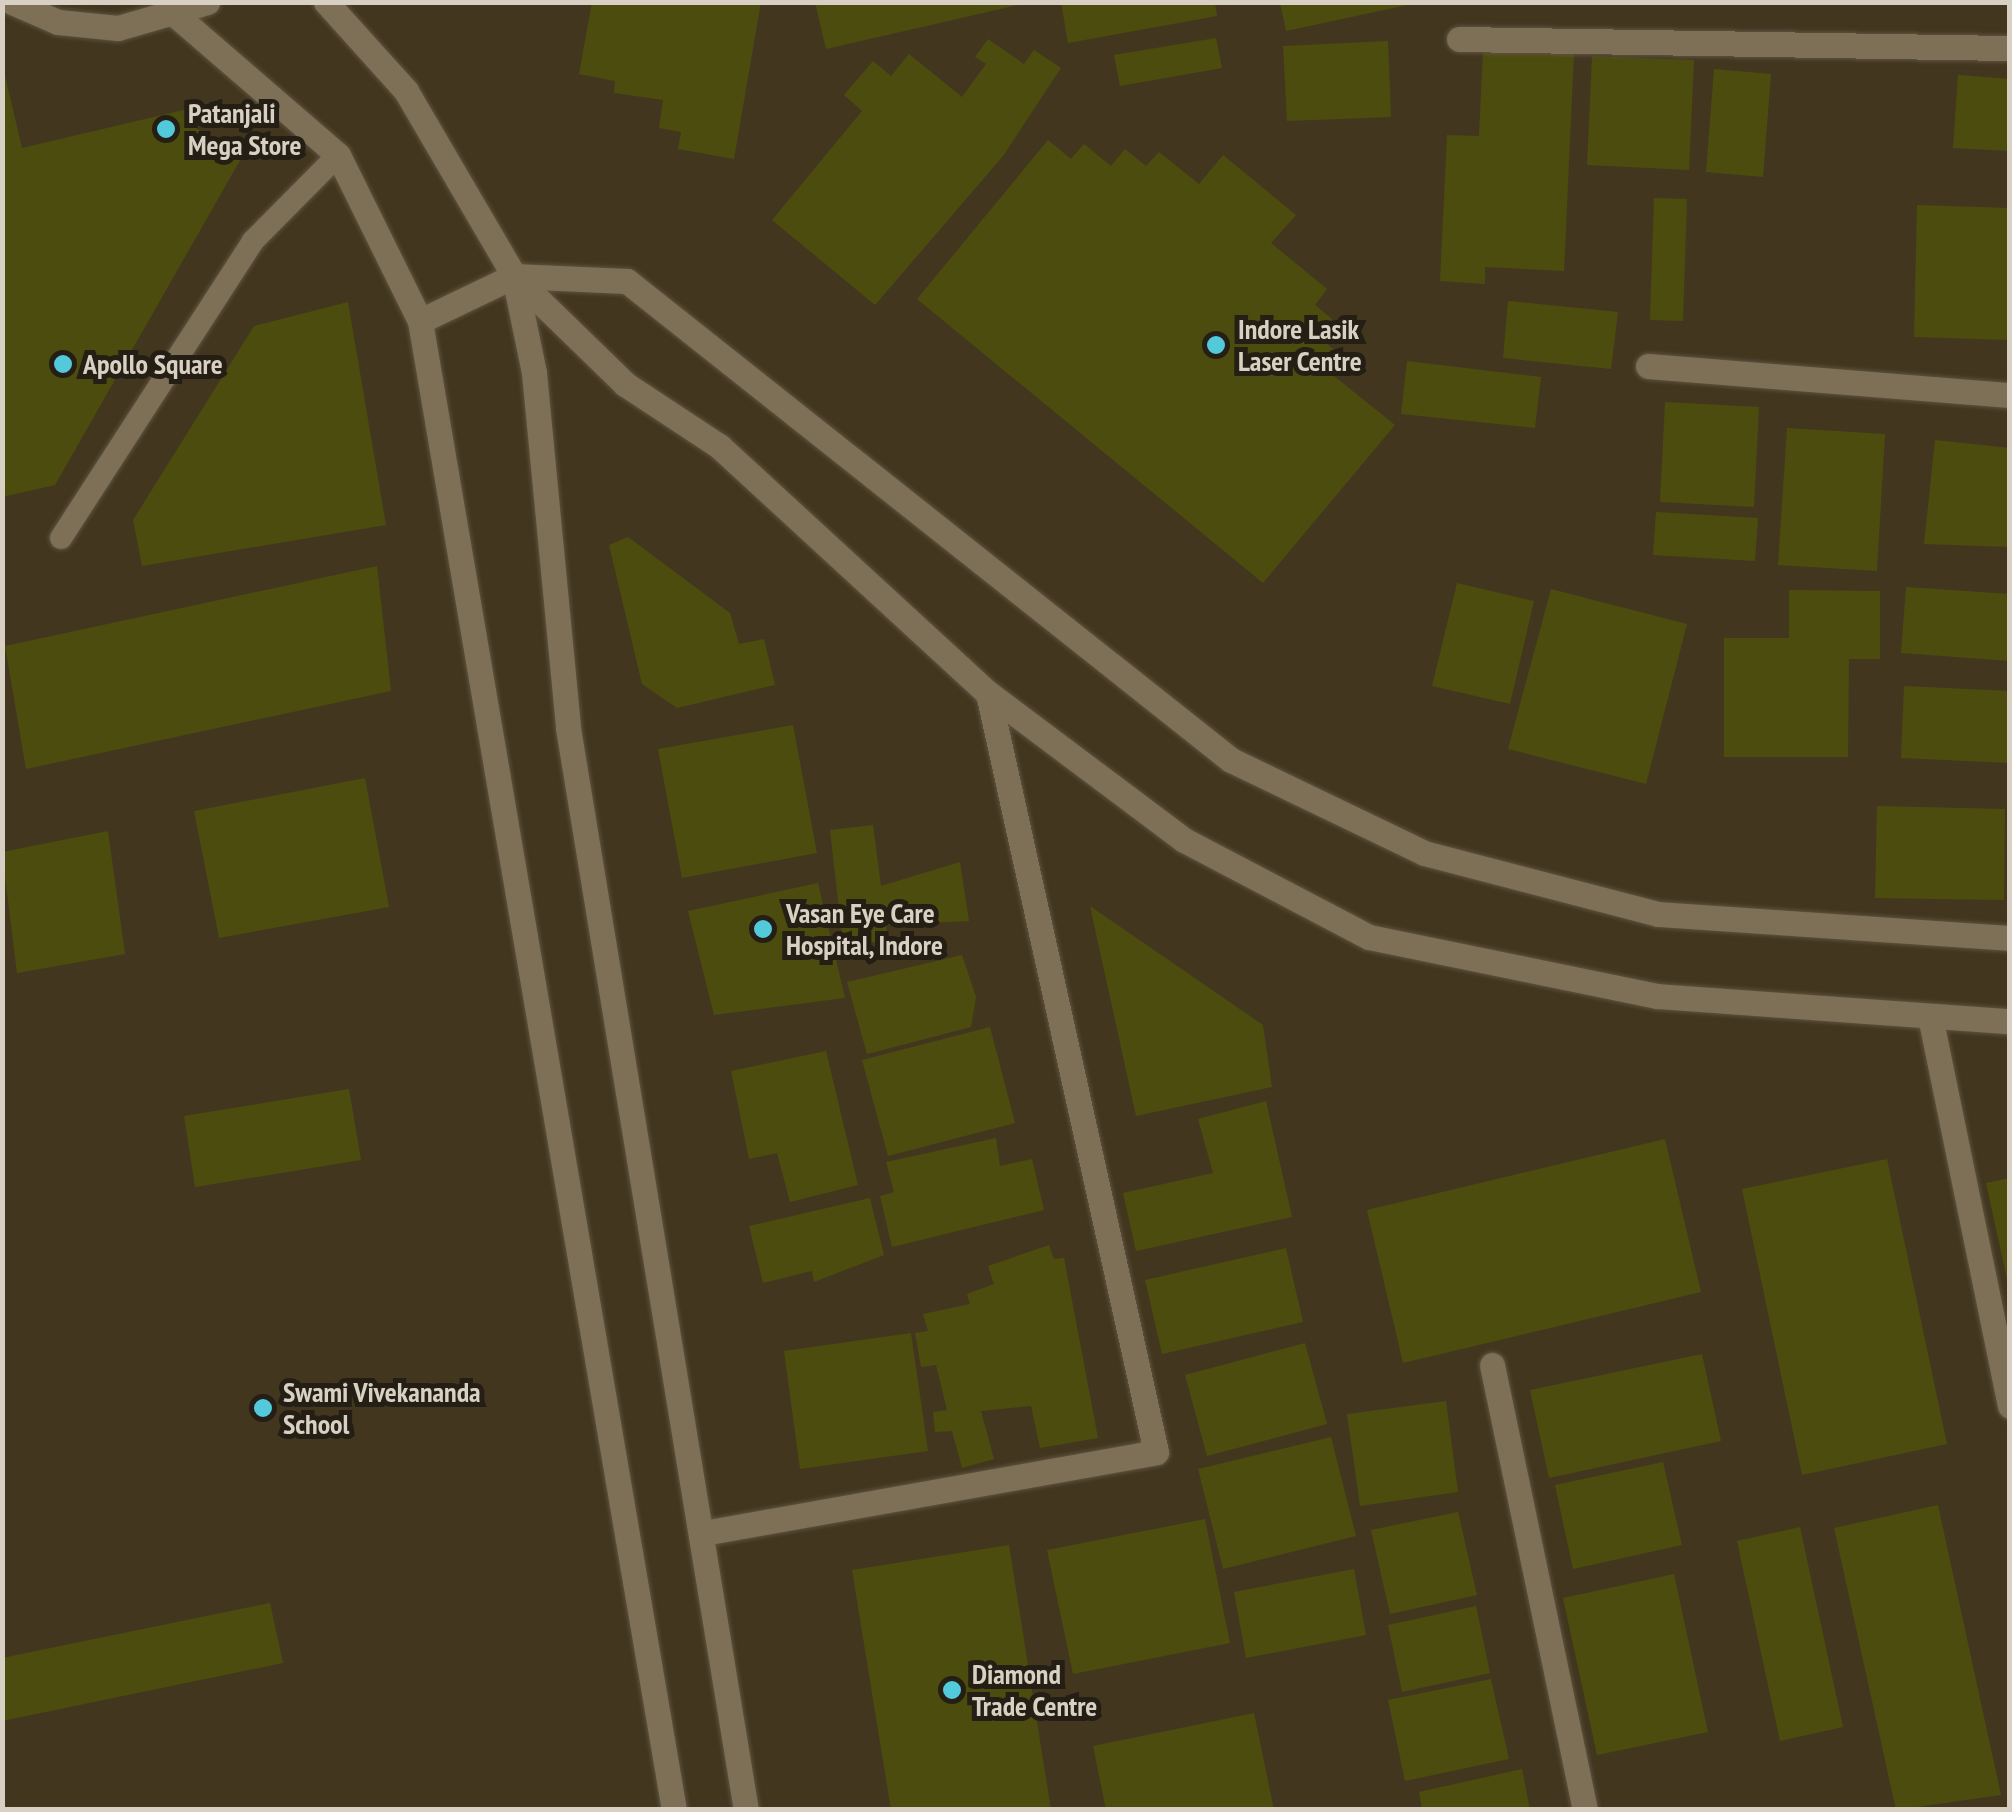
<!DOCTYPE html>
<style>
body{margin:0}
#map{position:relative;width:2012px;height:1812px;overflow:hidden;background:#42361f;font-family:"PT Sans Narrow",sans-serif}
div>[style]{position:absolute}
.building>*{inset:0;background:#4d4c0f}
.roads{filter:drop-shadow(0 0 2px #5d533f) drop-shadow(0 0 2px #5d533f)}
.service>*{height:22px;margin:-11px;padding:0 11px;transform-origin:11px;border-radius:11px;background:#7d7057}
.minor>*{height:25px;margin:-12.5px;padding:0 12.5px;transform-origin:12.5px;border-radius:12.5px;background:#7d7057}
.tertiary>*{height:25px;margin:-12.5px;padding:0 12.5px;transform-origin:12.5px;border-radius:12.5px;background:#7d7057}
.secondary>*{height:25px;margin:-12.5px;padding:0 12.5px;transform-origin:12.5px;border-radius:12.5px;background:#7d7057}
.dots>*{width:28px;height:28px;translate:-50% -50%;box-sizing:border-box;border:5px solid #241e14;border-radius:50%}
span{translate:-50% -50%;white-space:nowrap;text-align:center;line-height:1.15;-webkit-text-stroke:10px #241e14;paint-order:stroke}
.poi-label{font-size:28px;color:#d8d1c3;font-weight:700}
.left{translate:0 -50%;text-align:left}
.frame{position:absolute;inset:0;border:5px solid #d8d1c3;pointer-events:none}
</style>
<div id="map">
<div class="building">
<div style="clip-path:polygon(592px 2px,761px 2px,734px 159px,678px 149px,681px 132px,659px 128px,663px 100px,614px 93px,615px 81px,579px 74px)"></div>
<div style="clip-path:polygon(815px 2px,1022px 2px,1022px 4px,826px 49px)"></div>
<div style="clip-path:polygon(1061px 2px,1215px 2px,1217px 16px,1068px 43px)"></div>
<div style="clip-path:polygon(1280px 3px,1412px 3px,1412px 4px,1286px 31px)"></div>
<div style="clip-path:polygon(1216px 38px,1222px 68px,1120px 86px,1114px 55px)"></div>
<div style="clip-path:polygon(988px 39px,1024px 64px,1034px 50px,1061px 68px,1003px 156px,875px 305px,772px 220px,862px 111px,844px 95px,873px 61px,891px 76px,909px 54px,962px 97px,986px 64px,975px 57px)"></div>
<div style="clip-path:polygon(1388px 41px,1391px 117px,1287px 121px,1283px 46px)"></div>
<div style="clip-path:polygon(1483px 49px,1574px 53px,1564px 271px,1485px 267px,1485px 284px,1440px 281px,1447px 135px,1479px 136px)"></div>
<div style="clip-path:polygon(1592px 56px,1694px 60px,1689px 170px,1587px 165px)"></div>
<div style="clip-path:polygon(2px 63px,22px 148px,192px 108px,189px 124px,243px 155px,55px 485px,2px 497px)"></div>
<div style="clip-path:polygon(1714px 69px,1771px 74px,1763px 177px,1706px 172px)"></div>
<div style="clip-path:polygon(1958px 75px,2010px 79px,2010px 151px,1953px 148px)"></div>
<div style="clip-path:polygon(1048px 140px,1071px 159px,1084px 144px,1111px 166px,1125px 149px,1146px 166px,1159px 152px,1199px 184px,1223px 155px,1296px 215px,1271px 243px,1327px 289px,1315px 305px,1332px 319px,1317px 336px,1342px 356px,1329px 372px,1395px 425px,1263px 583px,917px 299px)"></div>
<div style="clip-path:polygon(1654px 198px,1687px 199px,1683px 321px,1650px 320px)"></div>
<div style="clip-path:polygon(1917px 205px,2010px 208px,2010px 340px,1914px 337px)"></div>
<div style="clip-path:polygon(1508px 301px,1618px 312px,1611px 369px,1503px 358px)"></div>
<div style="clip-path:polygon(348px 302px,386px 525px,142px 566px,133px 520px,254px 326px)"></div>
<div style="clip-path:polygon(1407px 361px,1541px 377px,1535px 428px,1401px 414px)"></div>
<div style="clip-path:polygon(1665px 402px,1759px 407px,1754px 507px,1660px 502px)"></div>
<div style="clip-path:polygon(1787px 428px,1885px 434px,1877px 571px,1778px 565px)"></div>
<div style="clip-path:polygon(1935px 440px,2010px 448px,2010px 547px,1924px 544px)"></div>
<div style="clip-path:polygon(1656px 512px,1758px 518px,1755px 561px,1653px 555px)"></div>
<div style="clip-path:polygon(628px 537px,730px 613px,739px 644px,764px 639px,775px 685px,677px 708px,642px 684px,609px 545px)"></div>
<div style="clip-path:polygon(377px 566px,391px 691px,26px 769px,5px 646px)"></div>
<div style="clip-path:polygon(1457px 583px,1534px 601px,1510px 704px,1432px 686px)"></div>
<div style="clip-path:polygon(1906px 587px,2010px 594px,2010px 661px,1901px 653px)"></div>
<div style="clip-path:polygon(1551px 589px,1687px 624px,1646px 784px,1508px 749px)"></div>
<div style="clip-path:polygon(1789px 590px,1880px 591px,1880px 659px,1849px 659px,1848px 757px,1724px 757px,1724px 638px,1789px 638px)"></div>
<div style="clip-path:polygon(1904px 686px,2010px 691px,2010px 763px,1901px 758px)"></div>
<div style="clip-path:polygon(793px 725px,817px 853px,682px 878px,658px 749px)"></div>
<div style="clip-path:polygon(365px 778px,389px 907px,219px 938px,194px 811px)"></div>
<div style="clip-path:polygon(1877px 806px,2005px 809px,2004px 900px,1875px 898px)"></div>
<div style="clip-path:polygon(873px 825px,881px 886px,960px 862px,969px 921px,886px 925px,888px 941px,843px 945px,830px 830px)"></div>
<div style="clip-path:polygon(108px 831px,125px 954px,17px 973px,2px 852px)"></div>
<div style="clip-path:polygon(818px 883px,845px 998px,714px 1015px,688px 911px)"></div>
<div style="clip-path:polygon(1090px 906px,1263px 1025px,1272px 1087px,1136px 1116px)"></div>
<div style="clip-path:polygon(962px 955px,976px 997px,971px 1027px,867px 1054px,847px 982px)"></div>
<div style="clip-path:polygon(990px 1027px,1015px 1123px,888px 1156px,862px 1060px)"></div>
<div style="clip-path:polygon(826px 1051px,858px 1185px,790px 1202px,777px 1153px,749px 1159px,731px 1071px)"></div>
<div style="clip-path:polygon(349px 1089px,361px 1160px,195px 1187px,184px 1116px)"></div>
<div style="clip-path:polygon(1266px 1101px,1292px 1217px,1136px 1251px,1123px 1193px,1213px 1173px,1198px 1119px)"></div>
<div style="clip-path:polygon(996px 1138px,1000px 1166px,1032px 1159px,1044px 1210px,892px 1247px,880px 1196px,894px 1192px,886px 1162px)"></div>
<div style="clip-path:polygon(1665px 1139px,1701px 1292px,1403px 1363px,1367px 1210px)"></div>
<div style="clip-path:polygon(1887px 1159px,1947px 1444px,1802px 1475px,1742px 1189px)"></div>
<div style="clip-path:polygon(2010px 1178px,2010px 1283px,2008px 1284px,1986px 1183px)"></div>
<div style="clip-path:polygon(870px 1198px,884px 1255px,814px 1282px,812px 1271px,763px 1283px,749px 1226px)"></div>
<div style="clip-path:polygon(1049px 1245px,1054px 1259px,1064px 1258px,1098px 1438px,1040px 1448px,1031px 1406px,981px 1411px,994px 1459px,962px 1468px,952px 1431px,935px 1432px,933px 1412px,947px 1410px,936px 1365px,921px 1367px,915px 1333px,928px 1331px,923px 1314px,970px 1304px,967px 1294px,994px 1284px,988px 1266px)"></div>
<div style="clip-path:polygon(1286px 1248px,1303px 1322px,1162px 1354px,1145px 1280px)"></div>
<div style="clip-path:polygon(911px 1333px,928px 1451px,800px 1469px,784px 1351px)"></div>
<div style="clip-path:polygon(1305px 1343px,1327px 1424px,1207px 1456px,1185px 1375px)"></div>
<div style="clip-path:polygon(1702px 1354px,1721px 1441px,1549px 1478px,1530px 1390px)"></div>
<div style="clip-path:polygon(1446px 1401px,1458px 1492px,1360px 1506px,1347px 1414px)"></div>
<div style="clip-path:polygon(1331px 1437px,1356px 1536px,1223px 1569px,1198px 1469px)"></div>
<div style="clip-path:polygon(1663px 1462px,1682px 1545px,1573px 1569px,1555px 1485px)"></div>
<div style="clip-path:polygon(1938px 1505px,2001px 1795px,1896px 1810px,1834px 1528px)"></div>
<div style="clip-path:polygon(1458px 1512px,1477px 1595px,1390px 1614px,1371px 1530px)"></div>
<div style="clip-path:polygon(1205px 1519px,1230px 1643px,1073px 1674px,1047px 1550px)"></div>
<div style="clip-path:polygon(1800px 1527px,1843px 1727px,1780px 1741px,1737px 1541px)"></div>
<div style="clip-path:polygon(1009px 1545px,1051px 1810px,891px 1810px,852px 1570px)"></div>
<div style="clip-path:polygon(1354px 1569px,1366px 1635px,1246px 1658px,1234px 1592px)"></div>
<div style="clip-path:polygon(1674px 1574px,1708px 1732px,1597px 1755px,1563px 1598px)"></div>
<div style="clip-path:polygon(270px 1603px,283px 1663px,2px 1721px,2px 1658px)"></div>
<div style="clip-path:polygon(1476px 1606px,1490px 1673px,1402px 1692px,1388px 1625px)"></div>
<div style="clip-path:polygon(1491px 1679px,1509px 1759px,1405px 1781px,1388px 1700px)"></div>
<div style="clip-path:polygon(1254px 1713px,1274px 1810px,1106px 1810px,1093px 1746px)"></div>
<div style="clip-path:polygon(1522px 1769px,1530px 1810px,1422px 1810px,1419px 1792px)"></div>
</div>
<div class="roads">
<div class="service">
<div style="left:61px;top:538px;width:354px;rotate:-57.1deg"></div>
<div style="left:253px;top:241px;width:121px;rotate:-45.3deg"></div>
</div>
<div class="minor">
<div style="left:1459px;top:39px;width:551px;rotate:0.94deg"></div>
<div style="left:420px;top:321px;width:104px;rotate:-25.6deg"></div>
<div style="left:1648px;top:366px;width:363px;rotate:4.6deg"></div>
<div style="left:1931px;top:1021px;width:393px;rotate:78.4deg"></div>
<div style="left:1492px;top:1365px;width:455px;rotate:78.2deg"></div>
<div style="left:703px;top:1533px;width:460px;rotate:-10.1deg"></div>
<div style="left:1156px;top:1452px;width:777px;rotate:-102.48deg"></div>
</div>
<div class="tertiary">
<div style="left:514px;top:276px;width:155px;rotate:44.2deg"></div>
<div style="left:625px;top:384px;width:113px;rotate:33.4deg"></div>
<div style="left:719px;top:446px;width:365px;rotate:42.6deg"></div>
<div style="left:988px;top:693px;width:245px;rotate:36.9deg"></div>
<div style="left:1184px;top:840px;width:209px;rotate:27.7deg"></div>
<div style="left:1369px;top:937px;width:294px;rotate:11.6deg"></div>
<div style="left:1657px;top:996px;width:354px;rotate:4.1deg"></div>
<div style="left:514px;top:276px;width:113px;rotate:2.5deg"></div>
<div style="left:627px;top:281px;width:771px;rotate:38.42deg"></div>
<div style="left:1231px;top:760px;width:214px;rotate:25.7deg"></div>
<div style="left:1424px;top:853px;width:242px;rotate:14.6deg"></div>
<div style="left:1658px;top:914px;width:353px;rotate:3.9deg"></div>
</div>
<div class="secondary">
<div style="left:12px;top:2px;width:50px;rotate:23.5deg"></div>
<div style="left:58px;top:22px;width:60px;rotate:5.7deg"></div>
<div style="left:118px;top:28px;width:93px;rotate:-16.3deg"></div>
<div style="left:326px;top:2px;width:120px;rotate:48deg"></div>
<div style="left:406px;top:91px;width:214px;rotate:59.7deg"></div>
<div style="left:514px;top:276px;width:99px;rotate:78.3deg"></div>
<div style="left:534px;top:373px;width:357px;rotate:84.5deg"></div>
<div style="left:568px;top:728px;width:1097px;rotate:80.66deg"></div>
<div style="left:178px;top:17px;width:211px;rotate:40.8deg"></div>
<div style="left:338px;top:155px;width:185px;rotate:63.7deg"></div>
<div style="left:420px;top:321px;width:1511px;rotate:80.32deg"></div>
</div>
</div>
<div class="dots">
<div style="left:166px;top:129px;background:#53cadc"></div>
<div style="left:1216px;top:345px;background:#53cadc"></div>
<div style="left:63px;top:364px;background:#53cadc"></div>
<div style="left:763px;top:929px;background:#53cadc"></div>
<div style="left:263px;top:1408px;background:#53cadc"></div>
<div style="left:952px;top:1690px;background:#53cadc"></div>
</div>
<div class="poi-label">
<span class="left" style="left:188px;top:129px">Patanjali<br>Mega Store</span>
<span class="left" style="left:1238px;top:345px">Indore Lasik<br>Laser Centre</span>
<span class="left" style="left:83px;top:364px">Apollo Square</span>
<span class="left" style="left:786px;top:929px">Vasan Eye Care<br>Hospital, Indore</span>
<span class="left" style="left:283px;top:1408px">Swami Vivekananda<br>School</span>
<span class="left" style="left:972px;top:1690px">Diamond<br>Trade Centre</span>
</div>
<div class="frame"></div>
</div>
